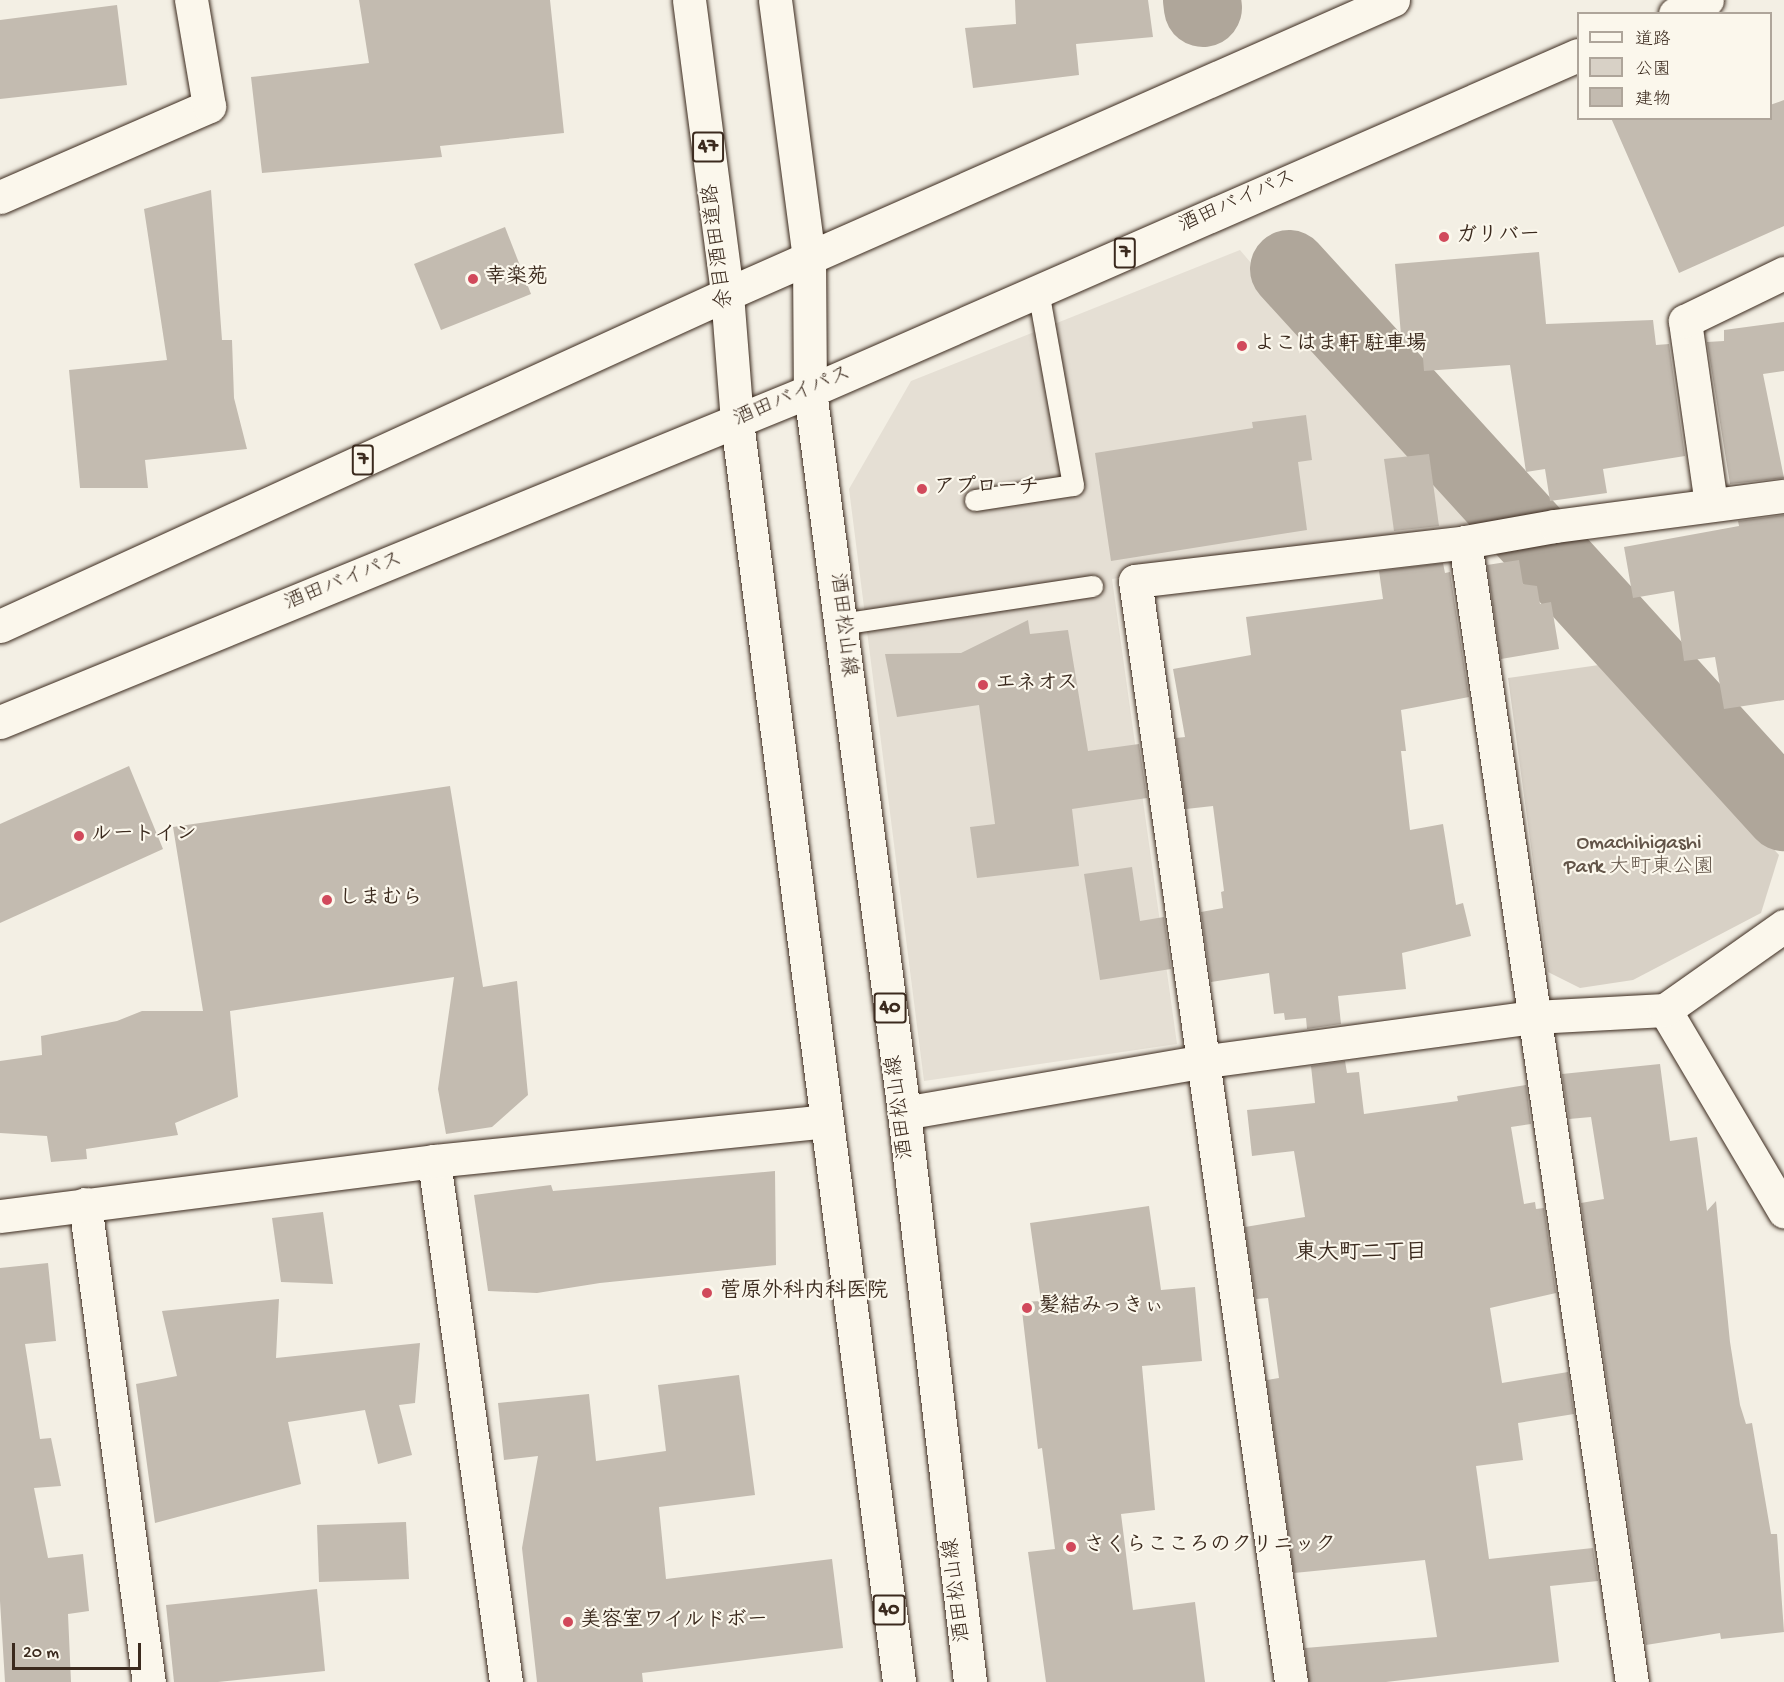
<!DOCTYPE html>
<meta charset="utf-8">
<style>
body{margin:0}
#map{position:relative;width:1784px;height:1682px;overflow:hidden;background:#f3efe4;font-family:"Gochi Hand","Klee One",sans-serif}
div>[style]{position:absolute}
.built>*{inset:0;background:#e5dfd4}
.green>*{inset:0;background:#d8d1c6}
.river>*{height:78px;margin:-39px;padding:0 39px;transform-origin:39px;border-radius:39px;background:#afa69a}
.building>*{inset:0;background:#c3bbb0}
.roads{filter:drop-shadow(0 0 2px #3b2a1e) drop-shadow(0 0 2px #3b2a1e)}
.lane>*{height:21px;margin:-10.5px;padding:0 10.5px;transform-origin:10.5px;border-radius:10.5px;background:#fbf7ec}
.street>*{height:33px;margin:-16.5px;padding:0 16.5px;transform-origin:16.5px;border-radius:16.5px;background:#fbf7ec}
.primary>*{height:33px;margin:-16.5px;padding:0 16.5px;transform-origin:16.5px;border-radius:16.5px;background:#fbf7ec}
.highway>*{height:33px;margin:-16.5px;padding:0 16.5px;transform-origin:16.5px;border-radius:16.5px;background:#fbf7ec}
.dots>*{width:16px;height:16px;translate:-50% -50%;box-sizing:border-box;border:3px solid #fbf7ec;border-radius:50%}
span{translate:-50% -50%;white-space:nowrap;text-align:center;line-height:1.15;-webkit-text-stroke:4.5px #fbf7ec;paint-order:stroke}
.shield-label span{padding:2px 4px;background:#fbf7ec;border:2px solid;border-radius:4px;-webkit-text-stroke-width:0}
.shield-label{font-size:20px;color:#3b2a1e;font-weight:700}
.street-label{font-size:21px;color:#3b2a1e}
.poi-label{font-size:21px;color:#3b2a1e;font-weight:700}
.left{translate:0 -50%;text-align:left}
.park-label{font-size:21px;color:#625448}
.neighbourhood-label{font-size:22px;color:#3b2a1e;font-weight:700}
.legend{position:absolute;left:1577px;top:12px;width:195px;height:108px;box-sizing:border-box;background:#fbf7ec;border:2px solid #aea59a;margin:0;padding:8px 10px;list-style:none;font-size:18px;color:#3b2a1e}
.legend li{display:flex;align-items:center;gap:12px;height:30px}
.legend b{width:30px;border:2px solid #aea59a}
.scale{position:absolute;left:12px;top:1643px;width:129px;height:27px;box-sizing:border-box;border:3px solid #3b2a1e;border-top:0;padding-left:8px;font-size:18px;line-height:21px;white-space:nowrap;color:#3b2a1e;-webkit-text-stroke:4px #fbf7ec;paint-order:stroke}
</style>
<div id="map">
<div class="built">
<div style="clip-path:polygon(1240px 250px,1471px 523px,1112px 579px,1177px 1044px,924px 1081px,849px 489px,911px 381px)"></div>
</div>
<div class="green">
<div style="clip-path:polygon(1606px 664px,1779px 855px,1761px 913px,1633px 980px,1580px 988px,1548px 972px,1508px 678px)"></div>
</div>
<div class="river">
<div style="left:1202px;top:0;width:8px;rotate:83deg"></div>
<div style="left:1289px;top:269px;width:735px;rotate:47.65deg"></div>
</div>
<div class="building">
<div style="clip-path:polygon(359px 0,550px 0,564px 133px,440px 146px,442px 157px,262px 173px,251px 77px,369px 63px)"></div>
<div style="clip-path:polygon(1015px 0,1148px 0,1153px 37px,1076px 44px,1079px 75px,973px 88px,965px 28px,1016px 24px)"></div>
<div style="clip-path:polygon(117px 5px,127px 85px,0 99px,0 20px)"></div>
<div style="clip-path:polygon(1784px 100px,1784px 226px,1679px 273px,1611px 118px,1770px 118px,1770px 105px)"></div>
<div style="clip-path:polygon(211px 190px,222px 340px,232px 340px,234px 398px,247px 449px,145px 460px,148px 488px,80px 488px,69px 370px,167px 360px,144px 209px)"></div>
<div style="clip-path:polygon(505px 227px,531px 294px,441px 330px,414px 264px)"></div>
<div style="clip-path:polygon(1539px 252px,1546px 324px,1653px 320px,1656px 345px,1669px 344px,1685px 456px,1603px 469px,1607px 493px,1550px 501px,1545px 469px,1526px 472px,1510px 365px,1424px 371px,1422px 345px,1402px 347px,1395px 264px)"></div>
<div style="clip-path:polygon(1784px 322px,1784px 371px,1763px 374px,1784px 478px,1730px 484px,1707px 342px,1724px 341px,1724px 330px)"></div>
<div style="clip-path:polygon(1306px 415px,1312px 460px,1298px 462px,1307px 530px,1111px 561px,1095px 453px,1253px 428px,1252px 422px)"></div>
<div style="clip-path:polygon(1429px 454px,1439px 526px,1394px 531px,1384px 459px)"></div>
<div style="clip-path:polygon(1784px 515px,1784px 700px,1724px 709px,1715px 657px,1684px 661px,1674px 591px,1633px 598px,1624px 547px,1739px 526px,1738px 521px)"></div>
<div style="clip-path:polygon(1519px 560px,1523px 584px,1537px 586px,1540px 604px,1551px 602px,1559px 649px,1501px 659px,1487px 565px)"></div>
<div style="clip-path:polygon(1443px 563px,1445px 573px,1450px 572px,1469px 697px,1401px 710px,1406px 751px,1401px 751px,1410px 830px,1443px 824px,1456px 905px,1463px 903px,1471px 936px,1402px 953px,1406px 989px,1338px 996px,1341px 1024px,1307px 1029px,1306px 1018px,1285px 1020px,1284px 1013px,1274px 1014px,1269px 973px,1211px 982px,1201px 912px,1223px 908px,1221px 892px,1224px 891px,1213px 806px,1186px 809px,1176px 738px,1185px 737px,1173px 669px,1251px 655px,1246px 617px,1383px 599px,1379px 571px)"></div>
<div style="clip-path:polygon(1028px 620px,1030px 634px,1068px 630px,1088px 751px,1139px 744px,1147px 798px,1072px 809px,1079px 866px,977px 878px,970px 827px,995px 824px,979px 705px,897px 717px,885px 654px,961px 653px)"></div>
<div style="clip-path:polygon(129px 766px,163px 849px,0 923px,0 824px)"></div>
<div style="clip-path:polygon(450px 786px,483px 987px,517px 981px,528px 1095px,492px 1127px,446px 1134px,438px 1089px,454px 977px,230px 1011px,238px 1097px,175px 1123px,178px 1135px,86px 1149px,87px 1159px,51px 1162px,47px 1136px,0 1133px,0 1061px,42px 1055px,41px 1036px,117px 1021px,142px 1011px,203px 1011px,173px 827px)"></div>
<div style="clip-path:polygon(1132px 867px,1140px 921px,1164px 917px,1171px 969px,1100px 980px,1084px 874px)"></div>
<div style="clip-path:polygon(1345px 1061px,1347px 1073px,1359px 1072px,1364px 1114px,1458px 1101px,1457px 1096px,1526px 1085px,1531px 1124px,1511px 1127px,1524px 1204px,1535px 1202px,1536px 1209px,1544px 1208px,1556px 1293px,1490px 1308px,1502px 1383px,1568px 1372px,1574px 1414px,1518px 1423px,1523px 1460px,1476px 1466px,1489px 1559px,1593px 1548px,1598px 1581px,1550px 1586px,1559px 1662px,1386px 1682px,1309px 1682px,1305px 1648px,1437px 1637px,1425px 1560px,1294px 1573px,1267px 1380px,1279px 1378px,1268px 1298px,1256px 1299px,1245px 1227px,1305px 1217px,1294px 1151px,1252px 1156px,1247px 1110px,1315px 1103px,1311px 1066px)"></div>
<div style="clip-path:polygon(1660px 1064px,1670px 1141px,1697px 1137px,1707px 1211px,1716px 1201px,1730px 1342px,1740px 1405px,1746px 1424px,1752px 1423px,1771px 1534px,1777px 1534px,1784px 1632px,1721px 1639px,1720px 1633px,1646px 1645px,1581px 1203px,1604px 1199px,1591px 1117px,1569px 1119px,1562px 1074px)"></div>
<div style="clip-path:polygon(775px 1171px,776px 1265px,600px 1283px,537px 1293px,488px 1291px,474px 1195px,551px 1185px,553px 1191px)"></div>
<div style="clip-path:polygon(1149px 1206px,1161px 1290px,1195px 1287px,1202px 1361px,1142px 1366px,1155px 1510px,1121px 1514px,1133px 1610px,1195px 1602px,1205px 1682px,1046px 1682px,1028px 1552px,1055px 1549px,1042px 1448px,1038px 1449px,1021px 1302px,1041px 1301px,1030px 1223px)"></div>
<div style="clip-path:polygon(323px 1212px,333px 1284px,281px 1282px,272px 1218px)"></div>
<div style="clip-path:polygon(48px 1263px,56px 1341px,25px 1344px,40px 1439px,51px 1438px,61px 1486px,34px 1488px,48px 1558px,83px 1554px,89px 1611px,68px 1614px,71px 1682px,5px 1682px,0 1601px,0 1268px)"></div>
<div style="clip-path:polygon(279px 1299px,276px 1358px,420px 1343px,415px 1403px,399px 1405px,412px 1455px,378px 1464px,365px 1410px,288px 1422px,301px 1484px,155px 1523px,136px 1384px,177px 1376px,162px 1311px)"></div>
<div style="clip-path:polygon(739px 1375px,755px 1495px,659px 1507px,666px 1579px,832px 1559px,843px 1648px,642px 1673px,643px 1682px,537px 1682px,522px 1548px,538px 1456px,504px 1460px,498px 1403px,589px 1394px,596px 1461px,666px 1451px,658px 1385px)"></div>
<div style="clip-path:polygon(406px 1522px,409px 1579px,319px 1582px,317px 1525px)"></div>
<div style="clip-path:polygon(317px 1589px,325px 1671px,218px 1682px,174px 1682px,166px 1605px)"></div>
</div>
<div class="roads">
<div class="lane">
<div style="left:975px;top:500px;width:99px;rotate:-8.7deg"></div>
<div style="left:1073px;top:485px;width:197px;rotate:-100.2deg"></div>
<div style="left:840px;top:624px;width:255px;rotate:-8.6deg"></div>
</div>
<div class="street">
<div style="left:0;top:197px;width:228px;rotate:-23.5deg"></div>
<div style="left:209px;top:106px;width:108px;rotate:-99.6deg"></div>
<div style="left:1711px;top:504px;width:185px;rotate:-98.1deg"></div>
<div style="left:1685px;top:321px;width:110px;rotate:-25.9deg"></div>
<div style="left:1465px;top:542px;width:1152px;rotate:81.67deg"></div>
<div style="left:1665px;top:1010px;width:234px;rotate:59.4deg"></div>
<div style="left:904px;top:1113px;width:300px;rotate:-9.8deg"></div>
<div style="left:1200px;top:1062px;width:337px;rotate:-7.7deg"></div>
<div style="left:1534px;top:1017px;width:131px;rotate:-3.1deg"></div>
<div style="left:1665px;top:1010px;width:146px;rotate:-35.2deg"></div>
<div style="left:434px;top:1161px;width:526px;rotate:82.13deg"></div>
<div style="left:85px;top:1204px;width:482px;rotate:82.4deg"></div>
<div style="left:0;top:1216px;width:437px;rotate:-7.2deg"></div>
<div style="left:434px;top:1161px;width:394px;rotate:-5.8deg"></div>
<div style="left:1291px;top:1682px;width:1112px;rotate:-98.06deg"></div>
<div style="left:1135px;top:581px;width:332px;rotate:-6.7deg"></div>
<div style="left:1465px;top:542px;width:91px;rotate:-10.1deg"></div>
<div style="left:1555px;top:526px;width:231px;rotate:-7.5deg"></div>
</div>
<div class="primary">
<div style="left:810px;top:391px;width:728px;rotate:82.58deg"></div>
<div style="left:904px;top:1113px;width:573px;rotate:83.38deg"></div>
<div style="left:737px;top:422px;width:1270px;rotate:82.67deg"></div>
</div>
<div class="highway">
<div style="left:689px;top:0;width:296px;rotate:82.6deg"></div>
<div style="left:727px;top:294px;width:128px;rotate:85.5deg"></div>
<div style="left:775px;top:0;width:259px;rotate:82.5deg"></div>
<div style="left:809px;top:257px;width:134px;rotate:89.6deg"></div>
<div style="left:1675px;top:14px;width:35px;rotate:-24deg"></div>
<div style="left:0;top:626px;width:799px;rotate:-24.54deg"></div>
<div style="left:727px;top:294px;width:728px;rotate:-23.82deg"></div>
<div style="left:0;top:722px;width:875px;rotate:-22.23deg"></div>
<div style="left:810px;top:391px;width:838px;rotate:-23.63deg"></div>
</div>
</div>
<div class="dots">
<div style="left:1444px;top:237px;background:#d1495b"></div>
<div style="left:473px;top:279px;background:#d1495b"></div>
<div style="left:1242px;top:346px;background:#d1495b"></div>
<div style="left:922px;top:489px;background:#d1495b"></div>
<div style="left:983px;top:685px;background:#d1495b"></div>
<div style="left:79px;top:836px;background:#d1495b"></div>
<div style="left:327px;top:900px;background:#d1495b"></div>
<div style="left:707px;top:1293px;background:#d1495b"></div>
<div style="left:1027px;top:1308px;background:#d1495b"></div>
<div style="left:1071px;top:1547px;background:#d1495b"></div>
<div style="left:568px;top:1622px;background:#d1495b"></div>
</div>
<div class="shield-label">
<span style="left:708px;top:147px">47</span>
<span style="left:1125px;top:253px">7</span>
<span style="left:363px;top:460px">7</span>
<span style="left:890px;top:1008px">40</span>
<span style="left:889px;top:1610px">40</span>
</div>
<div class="street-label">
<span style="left:1238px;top:203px;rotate:-24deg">酒田バイパス</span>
<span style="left:720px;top:246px;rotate:-97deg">余目酒田道路</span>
<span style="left:793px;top:398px;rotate:-23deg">酒田バイパス</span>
<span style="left:344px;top:583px;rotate:-22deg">酒田バイパス</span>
<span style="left:841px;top:625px;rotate:83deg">酒田松山線</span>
<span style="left:902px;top:1107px;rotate:-97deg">酒田松山線</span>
<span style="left:959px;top:1590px;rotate:-97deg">酒田松山線</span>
</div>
<div class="poi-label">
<span class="left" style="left:1456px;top:237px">ガリバー</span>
<span class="left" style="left:485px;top:279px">幸楽苑</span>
<span class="left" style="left:1254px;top:346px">よこはま軒 駐車場</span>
<span class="left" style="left:934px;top:489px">アプローチ</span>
<span class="left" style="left:995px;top:685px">エネオス</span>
<span class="left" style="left:91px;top:836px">ルートイン</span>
<span class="left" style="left:339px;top:900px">しまむら</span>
<span class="left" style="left:720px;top:1293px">菅原外科内科医院</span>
<span class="left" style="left:1039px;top:1308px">髪結みっきぃ</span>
<span class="left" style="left:1084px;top:1547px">さくらこころのクリニック</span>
<span class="left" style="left:580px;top:1622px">美容室ワイルドボー</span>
</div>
<div class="park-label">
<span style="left:1639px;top:857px">Omachihigashi<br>Park 大町東公園</span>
</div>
<div class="neighbourhood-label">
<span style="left:1361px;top:1255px">東大町二丁目</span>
</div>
<ul class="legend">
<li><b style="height:8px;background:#fbf7ec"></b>道路</li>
<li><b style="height:16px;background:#d8d1c6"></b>公園</li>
<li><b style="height:16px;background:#c3bbb0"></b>建物</li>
</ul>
<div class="scale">20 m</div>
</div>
